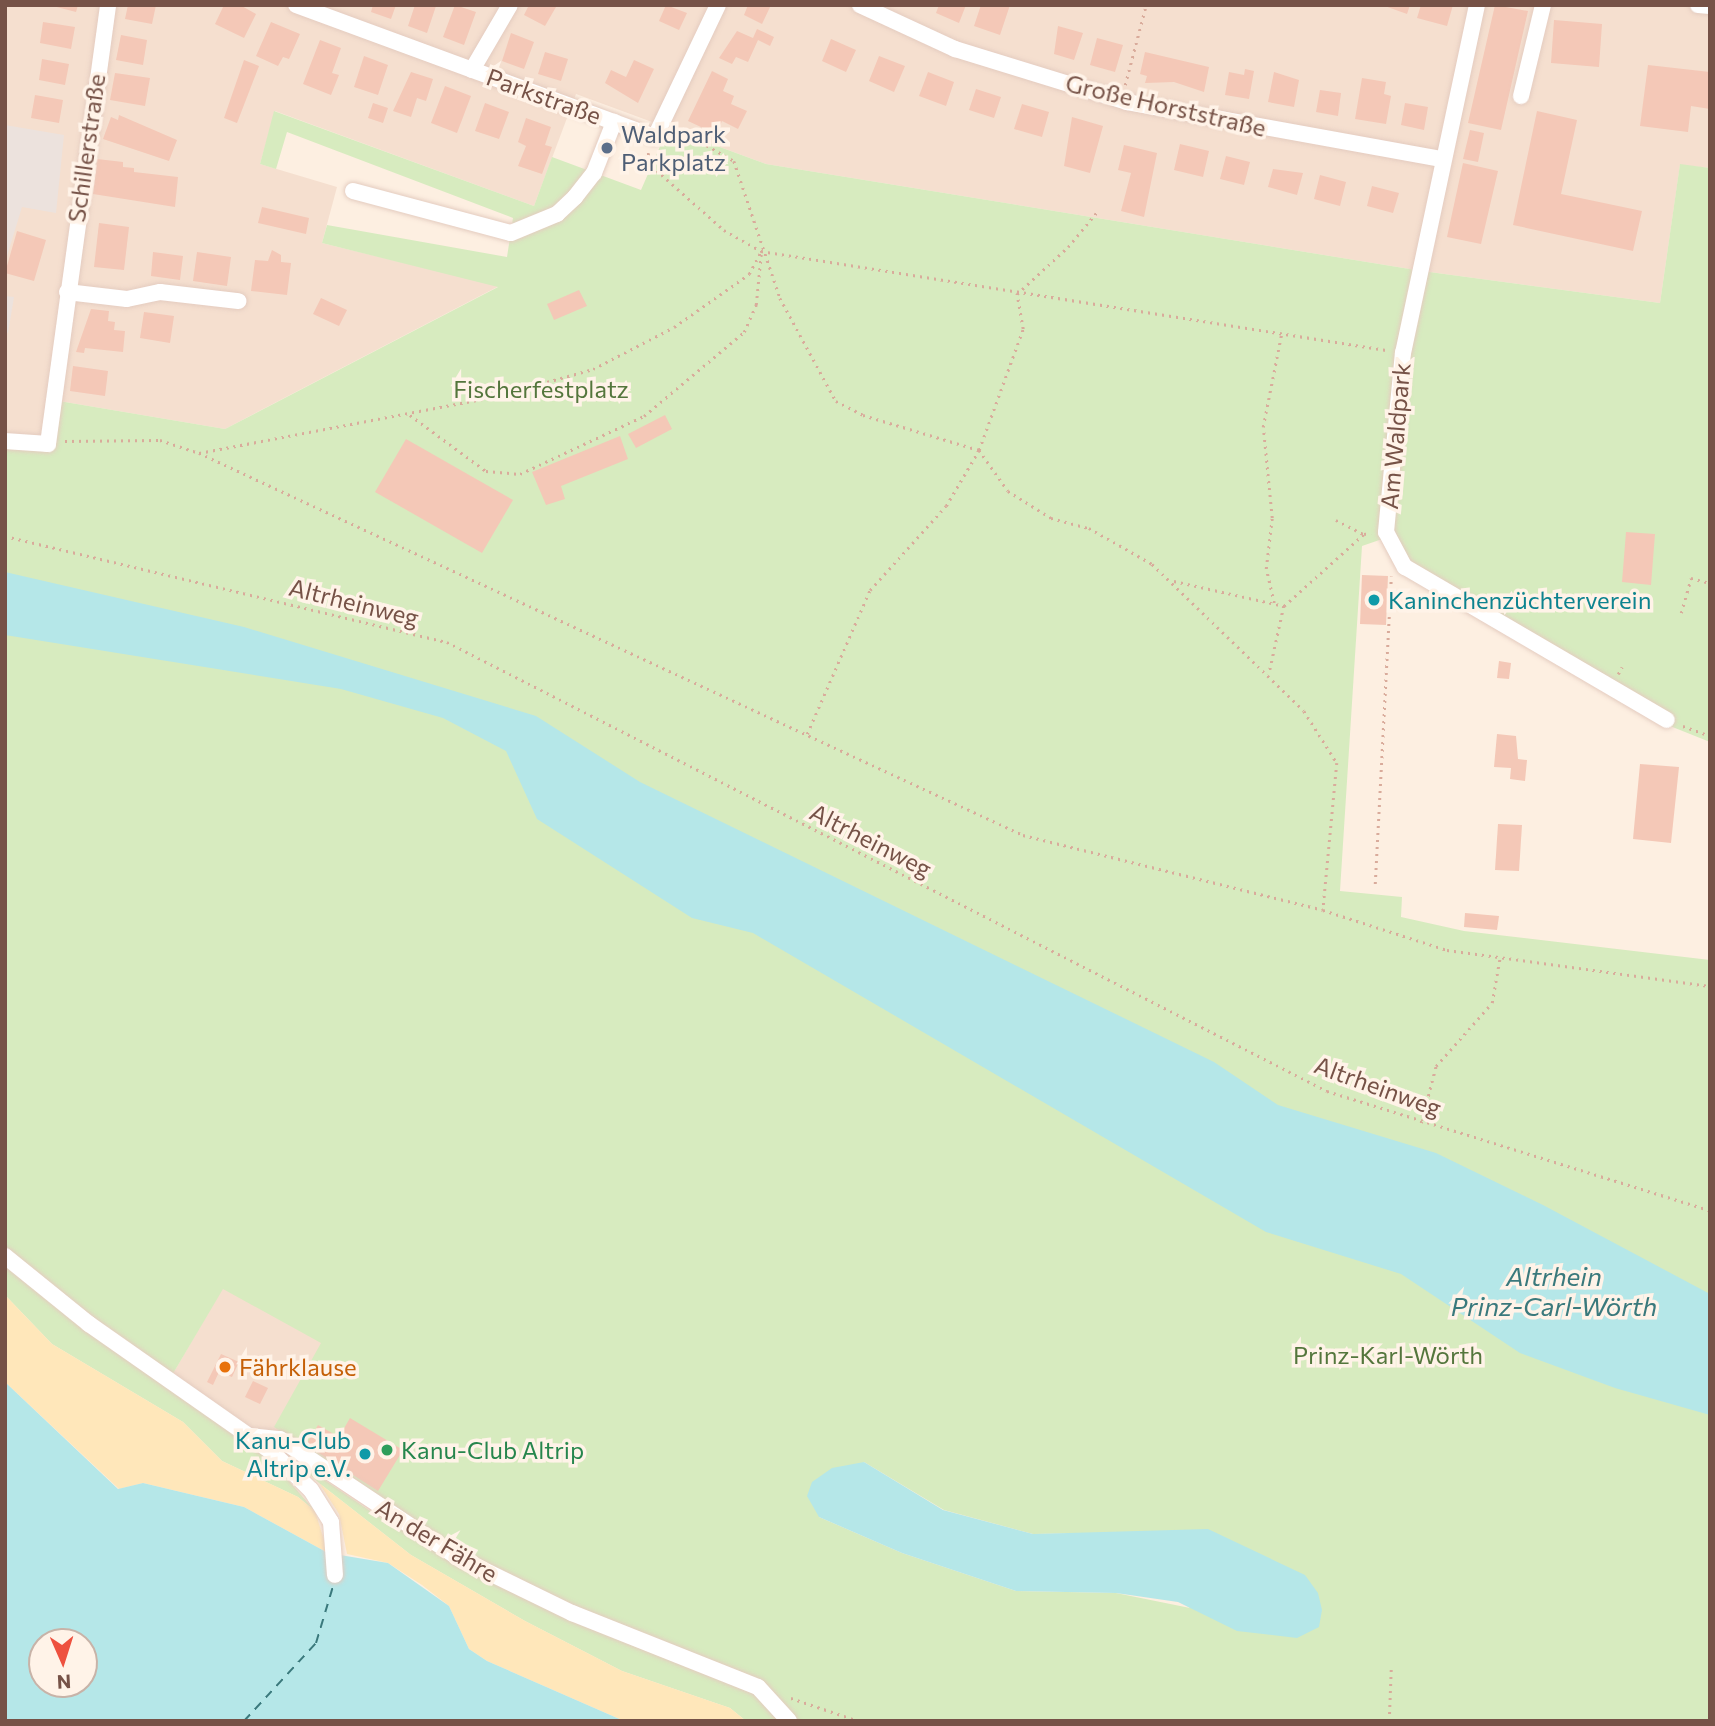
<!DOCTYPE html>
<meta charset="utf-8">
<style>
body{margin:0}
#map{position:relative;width:1715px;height:1726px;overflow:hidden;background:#fdefe1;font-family:Commissioner,sans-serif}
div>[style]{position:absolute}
.residential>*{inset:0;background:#f5dfcf}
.industrial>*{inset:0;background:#ece2dd}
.green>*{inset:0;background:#d7ebbf}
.sand>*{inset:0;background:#ffe7ba}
.water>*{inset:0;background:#b5e7e8}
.ferry>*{height:2px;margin-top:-1px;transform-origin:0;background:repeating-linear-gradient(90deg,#3a797c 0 9px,transparent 0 16px)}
.building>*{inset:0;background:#f4c8b7}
.path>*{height:2.5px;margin-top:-1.25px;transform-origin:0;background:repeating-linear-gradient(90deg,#d9ab9b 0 2px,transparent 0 7px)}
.roads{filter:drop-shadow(0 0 2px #e4ccc0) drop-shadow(0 0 2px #e4ccc0)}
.minor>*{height:16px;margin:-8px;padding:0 8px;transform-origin:8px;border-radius:8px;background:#fff}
.dots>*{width:19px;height:19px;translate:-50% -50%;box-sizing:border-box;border:4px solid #fff3e8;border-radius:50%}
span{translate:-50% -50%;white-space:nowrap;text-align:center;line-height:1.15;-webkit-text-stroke:7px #fff3e8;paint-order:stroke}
.street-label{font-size:24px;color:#765247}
.service-label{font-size:24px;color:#4e5e75}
.left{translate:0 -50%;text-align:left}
.park-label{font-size:24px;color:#54763c}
.culture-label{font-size:24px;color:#0d838f}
.right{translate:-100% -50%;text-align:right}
.food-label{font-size:24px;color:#c56008}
.leisure-label{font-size:24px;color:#27864d}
.water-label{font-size:26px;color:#3a797c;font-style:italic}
.frame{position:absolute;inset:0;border:7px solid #765247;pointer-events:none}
.north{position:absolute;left:28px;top:1628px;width:70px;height:70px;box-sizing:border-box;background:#fff3e8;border:2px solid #c8b3a8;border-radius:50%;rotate:177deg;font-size:19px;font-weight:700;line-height:28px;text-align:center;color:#765247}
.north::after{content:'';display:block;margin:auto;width:24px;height:32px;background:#ee513f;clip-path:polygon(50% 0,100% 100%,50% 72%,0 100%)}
</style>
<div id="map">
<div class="residential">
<div style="clip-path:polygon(5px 5px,1710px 5px,1710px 168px,1680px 165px,1660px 303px,1422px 271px,766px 164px,576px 94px,534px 206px,275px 111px,260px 164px,337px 187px,322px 243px,499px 286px,225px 429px,59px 401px,52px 450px,5px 447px)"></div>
<div style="clip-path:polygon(258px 1227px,512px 1330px,398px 1529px,171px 1377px)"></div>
</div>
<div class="industrial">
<div style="clip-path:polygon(5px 125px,64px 135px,56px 213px,22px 207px,5px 263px)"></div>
<div style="clip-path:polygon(5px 296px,14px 297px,8px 333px,5px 332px)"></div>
</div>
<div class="green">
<div style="clip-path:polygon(evenodd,274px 111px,534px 206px,552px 157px,641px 190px,668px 128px,766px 164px,1422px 271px,1660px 303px,1680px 164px,1710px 168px,1710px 742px,1665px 724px,1411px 562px,1391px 536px,1362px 546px,1340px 891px,1402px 897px,1401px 917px,1464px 931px,1710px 960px,1710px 1721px,746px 1721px,730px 1708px,622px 1671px,525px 1621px,411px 1555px,319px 1483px,289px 1456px,397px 1529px,406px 1515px,274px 1427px,321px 1343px,223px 1289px,171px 1377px,5px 1249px,5px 447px,52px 449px,59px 401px,225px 429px,498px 287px,322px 243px,327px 225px,507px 257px,513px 218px,287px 132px,276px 169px,260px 164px,274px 111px,864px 1462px,944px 1510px,1033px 1534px,1087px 1533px,1190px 1608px,1116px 1593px,1016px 1591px,902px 1553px,819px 1517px,864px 1462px)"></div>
<div style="clip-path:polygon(5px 1264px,97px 1338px,268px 1457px,315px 1511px,298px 1497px,222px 1461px,183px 1422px,52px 1344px,5px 1295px)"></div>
</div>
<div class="sand">
<div style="clip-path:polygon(5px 1295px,52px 1344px,183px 1422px,222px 1461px,298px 1497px,315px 1511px,328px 1553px,244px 1507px,143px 1483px,119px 1489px,5px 1382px)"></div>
<div style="clip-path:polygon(319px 1483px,411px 1555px,525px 1621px,622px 1671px,730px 1708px,746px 1721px,624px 1721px,487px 1661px,469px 1649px,449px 1606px,422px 1585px,388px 1563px,347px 1554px,339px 1514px)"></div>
</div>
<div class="water">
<div style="clip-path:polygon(5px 572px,244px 627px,536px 716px,640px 782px,1214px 1062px,1278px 1105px,1436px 1153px,1543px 1205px,1710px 1294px,1710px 1415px,1615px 1388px,1520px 1353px,1401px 1274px,1266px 1232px,753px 933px,692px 918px,537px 819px,506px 751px,443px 718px,341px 689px,5px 635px)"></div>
<div style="clip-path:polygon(evenodd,5px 1382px,118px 1489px,143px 1483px,244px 1507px,328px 1553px,388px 1563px,449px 1606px,469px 1649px,487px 1661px,624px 1721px,5px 1721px,5px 1382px,42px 1642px,84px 1642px,84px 1684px,42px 1684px,42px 1642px)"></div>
<div style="clip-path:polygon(864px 1462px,943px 1510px,1033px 1534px,1208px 1529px,1305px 1575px,1318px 1593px,1322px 1610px,1319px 1627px,1297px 1638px,1237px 1631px,1178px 1602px,1116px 1593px,1016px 1591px,902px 1553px,819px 1517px,807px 1496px,812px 1482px,832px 1468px)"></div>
</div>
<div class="ferry">
<div style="left:244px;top:1721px;width:106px;rotate:-47.3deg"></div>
<div style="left:316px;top:1643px;width:63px;rotate:-73.3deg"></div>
</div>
<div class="building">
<div style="clip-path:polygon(49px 5px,78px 5px,76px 12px)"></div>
<div style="clip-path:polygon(128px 5px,156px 5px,152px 24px,125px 19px)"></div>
<div style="clip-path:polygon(224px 5px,240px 5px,256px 14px,244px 38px,215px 24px)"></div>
<div style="clip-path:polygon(373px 5px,396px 5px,391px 19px,371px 12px)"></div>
<div style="clip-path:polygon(415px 5px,436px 6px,427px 33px,408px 26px)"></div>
<div style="clip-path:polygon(455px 5px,476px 12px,464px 45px,443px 37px)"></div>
<div style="clip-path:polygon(529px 5px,552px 5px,556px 7px,545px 26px,524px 15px)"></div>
<div style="clip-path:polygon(666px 5px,687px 13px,679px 30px,659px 21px)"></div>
<div style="clip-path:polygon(748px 5px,771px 5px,762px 24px,744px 15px)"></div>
<div style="clip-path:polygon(939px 5px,966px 5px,959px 23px,936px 13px)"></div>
<div style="clip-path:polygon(981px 5px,1010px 5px,1000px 35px,974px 26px)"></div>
<div style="clip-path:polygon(1382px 5px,1410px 5px,1407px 14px)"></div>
<div style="clip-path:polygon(1421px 5px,1453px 5px,1447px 26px,1417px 18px)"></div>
<div style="clip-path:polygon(1495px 5px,1528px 11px,1501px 130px,1468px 123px)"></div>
<div style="clip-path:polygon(1554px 20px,1602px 24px,1599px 67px,1551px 63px)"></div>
<div style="clip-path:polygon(43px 22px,75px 27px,71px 49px,40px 43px)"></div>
<div style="clip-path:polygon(271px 22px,300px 34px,289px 59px,283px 57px,278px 66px,256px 56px)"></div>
<div style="clip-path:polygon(1058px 26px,1083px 33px,1074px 60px,1054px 54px)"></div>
<div style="clip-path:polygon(757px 29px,774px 37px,770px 46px,758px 40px,748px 62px,736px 57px,732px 64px,719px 58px,737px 31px,753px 38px)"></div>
<div style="clip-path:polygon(511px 33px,534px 42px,524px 69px,502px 61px)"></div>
<div style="clip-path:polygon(121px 35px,147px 40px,143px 65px,116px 60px)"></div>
<div style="clip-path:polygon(1097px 38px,1123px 45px,1115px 72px,1090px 65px)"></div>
<div style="clip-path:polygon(831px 39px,856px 50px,846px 72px,822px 61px)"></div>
<div style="clip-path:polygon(320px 40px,341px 48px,332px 73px,339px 75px,331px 95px,303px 84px)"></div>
<div style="clip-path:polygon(545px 52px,568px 59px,561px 81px,538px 74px)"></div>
<div style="clip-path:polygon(1145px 52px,1209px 67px,1204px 92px,1174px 82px,1145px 83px,1147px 76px,1140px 74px)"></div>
<div style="clip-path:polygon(364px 56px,388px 65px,378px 95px,354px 87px)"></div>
<div style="clip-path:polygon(879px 56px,905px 66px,894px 92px,869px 81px)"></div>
<div style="clip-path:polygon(42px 59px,69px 64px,65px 85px,39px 80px)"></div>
<div style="clip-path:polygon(244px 60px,259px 66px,237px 123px,224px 118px)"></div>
<div style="clip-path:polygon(634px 60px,654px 69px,638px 103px,605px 83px,611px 70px,626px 77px)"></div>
<div style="clip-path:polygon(1648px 65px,1710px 72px,1710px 109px,1691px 106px,1688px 132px,1640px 126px)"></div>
<div style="clip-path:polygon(1245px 69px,1254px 71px,1249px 99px,1225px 95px,1229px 72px,1244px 75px)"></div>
<div style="clip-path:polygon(712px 71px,728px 79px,723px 91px,734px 96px,731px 104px,747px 111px,738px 129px,722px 121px,716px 134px,688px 121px)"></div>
<div style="clip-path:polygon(411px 72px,433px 79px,426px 101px,417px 98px,411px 117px,393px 111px)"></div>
<div style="clip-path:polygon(928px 72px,954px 82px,946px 106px,919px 96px)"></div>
<div style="clip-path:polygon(1274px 72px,1299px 80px,1294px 107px,1268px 102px)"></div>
<div style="clip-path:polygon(115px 73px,150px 78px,145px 106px,110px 100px)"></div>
<div style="clip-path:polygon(1362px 78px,1386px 82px,1384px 94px,1391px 96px,1386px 124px,1355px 119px)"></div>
<div style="clip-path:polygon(445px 86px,471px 96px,457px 133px,431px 123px)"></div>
<div style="clip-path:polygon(976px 89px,1001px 97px,994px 118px,969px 110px)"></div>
<div style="clip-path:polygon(1320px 90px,1341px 93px,1338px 116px,1316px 112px)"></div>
<div style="clip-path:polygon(35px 95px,63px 100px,59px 123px,31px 118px)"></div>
<div style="clip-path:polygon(373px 103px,388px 108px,383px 123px,368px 118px)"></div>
<div style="clip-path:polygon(485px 103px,509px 112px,499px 139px,475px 131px)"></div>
<div style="clip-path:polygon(1405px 103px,1428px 107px,1424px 130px,1401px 125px)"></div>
<div style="clip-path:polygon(1022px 104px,1049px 112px,1042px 137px,1014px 129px)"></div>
<div style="clip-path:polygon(1537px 111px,1577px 120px,1561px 194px,1642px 211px,1633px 251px,1513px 225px)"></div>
<div style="clip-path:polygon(119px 115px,177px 140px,169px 161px,103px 139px,111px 117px,118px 120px)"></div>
<div style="clip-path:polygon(1072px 117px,1103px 126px,1090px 173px,1064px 166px)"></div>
<div style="clip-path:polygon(526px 118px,551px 127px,545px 145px,552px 147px,542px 174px,518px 166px,526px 146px,518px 142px)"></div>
<div style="clip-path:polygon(1470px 130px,1484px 133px,1478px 162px,1463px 159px)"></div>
<div style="clip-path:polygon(1180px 144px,1209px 151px,1203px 177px,1174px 170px)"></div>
<div style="clip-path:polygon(1124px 145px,1157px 153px,1144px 217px,1121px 211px,1131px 173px,1118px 170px)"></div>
<div style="clip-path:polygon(1226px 156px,1250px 162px,1244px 185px,1220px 179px)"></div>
<div style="clip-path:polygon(97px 159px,123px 162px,123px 167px,134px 168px,134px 172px,178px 177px,175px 207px,93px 194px)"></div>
<div style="clip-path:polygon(1463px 163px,1498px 171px,1481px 244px,1447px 237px)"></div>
<div style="clip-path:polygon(1273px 169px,1303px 173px,1297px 195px,1268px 187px)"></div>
<div style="clip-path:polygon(1320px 175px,1346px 182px,1340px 206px,1314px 199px)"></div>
<div style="clip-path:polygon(1372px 186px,1399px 193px,1393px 213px,1367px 206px)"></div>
<div style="clip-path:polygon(262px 207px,309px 218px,306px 234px,258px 223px)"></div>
<div style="clip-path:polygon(99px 223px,129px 227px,124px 270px,94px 267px)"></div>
<div style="clip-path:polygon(17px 231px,46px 240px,34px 281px,5px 273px)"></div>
<div style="clip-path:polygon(272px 250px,281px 255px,281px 262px,291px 263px,287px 295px,251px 291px,255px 260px,268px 261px)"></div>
<div style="clip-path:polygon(153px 252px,183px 256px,180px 280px,151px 276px)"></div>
<div style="clip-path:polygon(197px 252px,231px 257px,227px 286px,193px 281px)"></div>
<div style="clip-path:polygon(579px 290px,587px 306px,554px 320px,547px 304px)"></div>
<div style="clip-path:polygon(321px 298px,347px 310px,339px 326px,313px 314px)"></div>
<div style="clip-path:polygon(91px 309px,109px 311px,108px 321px,115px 322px,114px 330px,125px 331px,123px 352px,85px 348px,84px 353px,76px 352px)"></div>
<div style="clip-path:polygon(144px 312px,174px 316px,170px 343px,140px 338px)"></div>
<div style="clip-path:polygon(73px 366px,108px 371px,105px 396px,70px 391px)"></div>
<div style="clip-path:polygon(665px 415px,672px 429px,636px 448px,628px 434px)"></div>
<div style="clip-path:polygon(620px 436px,628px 459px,561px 486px,565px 499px,546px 505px,532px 472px)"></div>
<div style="clip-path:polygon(406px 439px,513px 500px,482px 553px,375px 492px)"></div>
<div style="clip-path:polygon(1626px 532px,1655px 534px,1651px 585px,1622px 582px)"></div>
<div style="clip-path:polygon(1362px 575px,1388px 576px,1386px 625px,1360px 624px)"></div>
<div style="clip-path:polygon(1499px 661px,1511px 663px,1509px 679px,1497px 678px)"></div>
<div style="clip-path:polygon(1497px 734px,1516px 736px,1518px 759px,1527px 760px,1525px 781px,1510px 779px,1511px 768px,1494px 767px)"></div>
<div style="clip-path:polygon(1640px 764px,1679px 767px,1671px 843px,1633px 839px)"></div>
<div style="clip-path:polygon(1498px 824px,1522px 825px,1519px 871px,1495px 870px)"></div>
<div style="clip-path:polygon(1465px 913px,1499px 916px,1497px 930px,1464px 927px)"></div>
<div style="clip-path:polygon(221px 1354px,239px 1362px,232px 1377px,219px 1372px,213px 1385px,207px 1382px)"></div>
<div style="clip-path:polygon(253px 1381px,268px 1388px,260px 1404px,245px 1397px)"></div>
<div style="clip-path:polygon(350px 1418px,403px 1450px,378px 1491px,306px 1445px,318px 1425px,339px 1437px)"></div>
</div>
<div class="path">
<div style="left:1125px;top:85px;width:83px;rotate:-75.3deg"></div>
<div style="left:676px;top:128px;width:67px;rotate:29.6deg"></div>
<div style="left:734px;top:161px;width:145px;rotate:71.4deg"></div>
<div style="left:780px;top:298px;width:117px;rotate:61.5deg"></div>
<div style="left:836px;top:401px;width:30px;rotate:27deg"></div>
<div style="left:863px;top:415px;width:121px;rotate:16.8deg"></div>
<div style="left:979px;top:450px;width:50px;rotate:54.7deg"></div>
<div style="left:1008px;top:491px;width:51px;rotate:32.1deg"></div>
<div style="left:1051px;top:518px;width:39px;rotate:15deg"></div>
<div style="left:1089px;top:528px;width:73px;rotate:29.7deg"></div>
<div style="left:1152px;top:564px;width:211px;rotate:44deg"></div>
<div style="left:1304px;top:711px;width:62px;rotate:57.6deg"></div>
<div style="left:1337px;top:763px;width:148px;rotate:95.4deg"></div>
<div style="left:649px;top:153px;width:9px;rotate:111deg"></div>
<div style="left:646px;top:161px;width:104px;rotate:41.5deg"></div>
<div style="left:724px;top:230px;width:43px;rotate:29.6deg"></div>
<div style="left:761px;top:251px;width:633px;rotate:9deg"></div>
<div style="left:410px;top:415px;width:94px;rotate:36.4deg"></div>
<div style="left:486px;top:471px;width:34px;rotate:5deg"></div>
<div style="left:520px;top:474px;width:137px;rotate:-25.1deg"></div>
<div style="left:644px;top:416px;width:131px;rotate:-40deg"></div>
<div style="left:744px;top:332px;width:30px;rotate:-66deg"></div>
<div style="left:756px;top:305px;width:51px;rotate:-84.4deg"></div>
<div style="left:65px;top:441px;width:95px;rotate:-0.6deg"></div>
<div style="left:160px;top:440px;width:41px;rotate:18.4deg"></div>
<div style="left:199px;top:453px;width:908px;rotate:24.87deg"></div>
<div style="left:1023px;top:835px;width:309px;rotate:14deg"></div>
<div style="left:1323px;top:910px;width:130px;rotate:17.9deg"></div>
<div style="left:1447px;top:950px;width:265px;rotate:7.8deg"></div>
<div style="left:199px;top:453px;width:299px;rotate:-10.8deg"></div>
<div style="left:493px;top:397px;width:104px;rotate:-15.6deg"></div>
<div style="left:593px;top:369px;width:91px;rotate:-27.4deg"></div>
<div style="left:674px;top:327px;width:92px;rotate:-35.2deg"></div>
<div style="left:749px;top:274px;width:26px;rotate:-62deg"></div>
<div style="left:1336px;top:520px;width:31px;rotate:27deg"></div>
<div style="left:5px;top:536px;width:455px;rotate:13.5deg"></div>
<div style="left:447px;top:642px;width:988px;rotate:27.03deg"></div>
<div style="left:1327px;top:1091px;width:401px;rotate:17.3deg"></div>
<div style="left:1174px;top:581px;width:113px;rotate:12.8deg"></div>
<div style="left:1284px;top:606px;width:70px;rotate:102.4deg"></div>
<div style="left:1274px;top:603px;width:35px;rotate:-103deg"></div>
<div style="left:1266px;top:569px;width:51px;rotate:-83.3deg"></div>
<div style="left:1272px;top:518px;width:91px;rotate:-95.6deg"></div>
<div style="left:1263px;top:427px;width:98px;rotate:-78.8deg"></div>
<div style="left:1284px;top:606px;width:108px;rotate:-42deg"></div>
<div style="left:1364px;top:534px;width:7px;rotate:-8deg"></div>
<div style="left:1681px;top:613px;width:36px;rotate:-74deg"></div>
<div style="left:1691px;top:578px;width:20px;rotate:15deg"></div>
<div style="left:1618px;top:674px;width:8px;rotate:-60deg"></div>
<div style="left:1683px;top:726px;width:29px;rotate:20deg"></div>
<div style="left:807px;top:734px;width:157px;rotate:-66.4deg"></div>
<div style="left:870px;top:590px;width:113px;rotate:-47.9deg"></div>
<div style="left:946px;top:506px;width:65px;rotate:-59.5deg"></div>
<div style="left:979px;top:450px;width:129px;rotate:-70deg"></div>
<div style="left:1023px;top:329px;width:36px;rotate:-100deg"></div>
<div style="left:1017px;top:294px;width:69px;rotate:-42.7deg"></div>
<div style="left:1068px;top:247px;width:45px;rotate:-50.4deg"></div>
<div style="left:1375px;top:884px;width:308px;rotate:-87deg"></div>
<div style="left:1421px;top:1123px;width:59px;rotate:-75.3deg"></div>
<div style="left:1436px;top:1066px;width:84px;rotate:-48.4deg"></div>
<div style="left:1492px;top:1003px;width:47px;rotate:-80.1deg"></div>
<div style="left:791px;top:1698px;width:72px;rotate:18.7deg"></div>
<div style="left:1389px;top:1721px;width:52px;rotate:-87.8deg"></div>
</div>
<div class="roads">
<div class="minor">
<div style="left:296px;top:5px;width:382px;rotate:20.2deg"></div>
<div style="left:655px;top:137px;width:146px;rotate:-64.5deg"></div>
<div style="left:860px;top:5px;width:105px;rotate:24.9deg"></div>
<div style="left:955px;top:49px;width:180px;rotate:17.1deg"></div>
<div style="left:1127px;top:102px;width:319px;rotate:10.3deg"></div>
<div style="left:1477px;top:5px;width:355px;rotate:102deg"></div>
<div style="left:1403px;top:352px;width:181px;rotate:95.4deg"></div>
<div style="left:1386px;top:532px;width:40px;rotate:62deg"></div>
<div style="left:1405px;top:567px;width:303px;rotate:30.3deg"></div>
<div style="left:1698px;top:5px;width:12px;rotate:5deg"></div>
<div style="left:472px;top:70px;width:75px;rotate:-59.7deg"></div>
<div style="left:1521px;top:96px;width:94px;rotate:-76.4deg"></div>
<div style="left:353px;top:191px;width:163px;rotate:14.9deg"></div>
<div style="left:511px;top:233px;width:50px;rotate:-22.4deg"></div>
<div style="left:557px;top:214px;width:25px;rotate:-43deg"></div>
<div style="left:575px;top:197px;width:31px;rotate:-52deg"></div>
<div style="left:594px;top:173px;width:55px;rotate:-68.6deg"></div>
<div style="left:67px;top:292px;width:60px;rotate:6.7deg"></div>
<div style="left:127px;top:299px;width:34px;rotate:-12deg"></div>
<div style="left:160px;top:292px;width:79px;rotate:6.6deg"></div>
<div style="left:5px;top:441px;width:43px;rotate:4deg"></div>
<div style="left:48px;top:444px;width:443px;rotate:-82.2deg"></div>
<div style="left:5px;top:1256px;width:108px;rotate:39deg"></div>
<div style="left:89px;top:1324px;width:223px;rotate:35deg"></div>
<div style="left:272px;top:1452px;width:54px;rotate:44.3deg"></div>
<div style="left:311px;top:1490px;width:38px;rotate:58deg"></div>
<div style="left:331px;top:1522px;width:53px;rotate:85.7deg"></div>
<div style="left:249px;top:1436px;width:31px;rotate:6deg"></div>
<div style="left:280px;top:1439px;width:213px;rotate:33.7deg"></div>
<div style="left:457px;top:1557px;width:128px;rotate:26deg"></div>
<div style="left:572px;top:1613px;width:200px;rotate:21.7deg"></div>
<div style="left:758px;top:1687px;width:46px;rotate:47.6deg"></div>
</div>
</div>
<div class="dots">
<div style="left:607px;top:148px;background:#5c6f8a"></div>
<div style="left:1374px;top:600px;background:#0f9aa8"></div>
<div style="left:225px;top:1367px;background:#e8710a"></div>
<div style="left:387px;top:1450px;background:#2e9e5b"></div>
<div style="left:365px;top:1454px;background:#0f9aa8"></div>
</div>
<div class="street-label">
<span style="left:544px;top:96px;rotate:20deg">Parkstraße</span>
<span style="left:1166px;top:105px;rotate:13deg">Große Horststraße</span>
<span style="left:86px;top:148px;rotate:-82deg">Schillerstraße</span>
<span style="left:1395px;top:436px;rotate:-85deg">Am Waldpark</span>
<span style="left:354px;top:602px;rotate:14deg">Altrheinweg</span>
<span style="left:871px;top:840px;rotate:27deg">Altrheinweg</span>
<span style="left:1378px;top:1086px;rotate:20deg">Altrheinweg</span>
<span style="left:437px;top:1540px;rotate:31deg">An der Fähre</span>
</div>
<div class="service-label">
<span class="left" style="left:621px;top:148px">Waldpark<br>Parkplatz</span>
</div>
<div class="park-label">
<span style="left:541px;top:389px">Fischerfestplatz</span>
<span style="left:1388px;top:1355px">Prinz-Karl-Wörth</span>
</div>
<div class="culture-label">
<span class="left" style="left:1388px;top:600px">Kaninchenzüchterverein</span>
<span class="right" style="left:351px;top:1454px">Kanu-Club<br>Altrip e.V.</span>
</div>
<div class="food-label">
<span class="left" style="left:239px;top:1367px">Fährklause</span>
</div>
<div class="leisure-label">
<span class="left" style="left:401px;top:1450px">Kanu-Club Altrip</span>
</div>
<div class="water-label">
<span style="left:1554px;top:1291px">Altrhein<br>Prinz-Carl-Wörth</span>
</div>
<div class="frame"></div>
<div class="north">N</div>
</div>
